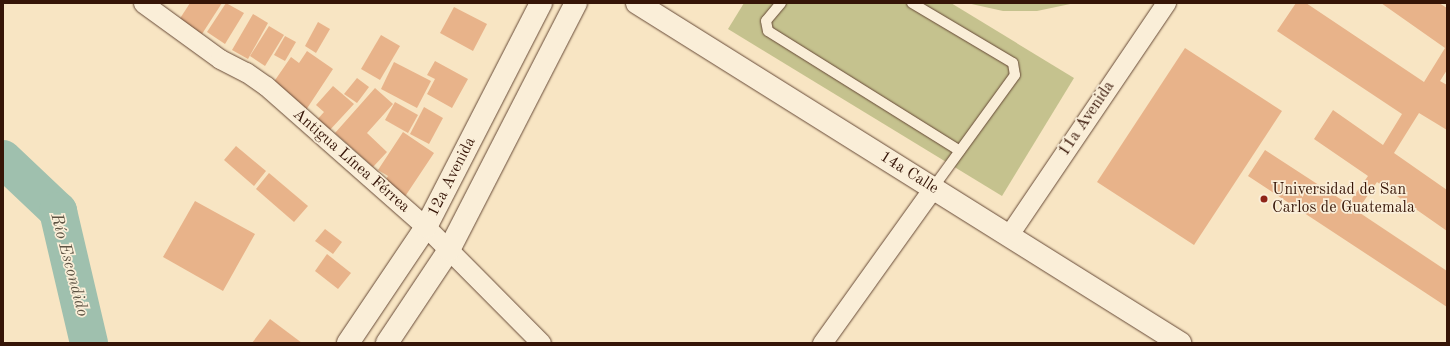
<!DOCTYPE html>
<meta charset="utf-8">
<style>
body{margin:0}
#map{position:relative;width:1450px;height:346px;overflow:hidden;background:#f8e5c3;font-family:"Old Standard TT",serif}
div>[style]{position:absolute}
.green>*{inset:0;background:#c5c28e}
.river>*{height:38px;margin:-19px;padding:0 19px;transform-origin:19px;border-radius:19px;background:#9fc0ae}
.building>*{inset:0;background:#e8b38a}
.roads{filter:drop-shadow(0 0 1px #664936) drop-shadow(0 0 1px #664936)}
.lane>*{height:10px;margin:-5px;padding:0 5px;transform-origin:5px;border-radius:5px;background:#faeed8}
.street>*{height:19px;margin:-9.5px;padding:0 9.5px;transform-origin:9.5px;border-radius:9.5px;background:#faeed8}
.secondary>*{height:22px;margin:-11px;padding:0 11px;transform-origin:11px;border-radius:11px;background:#faeed8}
.dots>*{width:11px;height:11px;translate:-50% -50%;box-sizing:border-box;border:2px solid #faeed8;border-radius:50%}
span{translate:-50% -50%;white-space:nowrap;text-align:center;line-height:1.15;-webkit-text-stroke:3.5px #faeed8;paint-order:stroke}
.street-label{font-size:16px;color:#361507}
.poi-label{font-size:16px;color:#361507}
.left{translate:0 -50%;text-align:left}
.water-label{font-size:17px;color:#5b5141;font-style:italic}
.frame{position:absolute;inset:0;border:4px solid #361507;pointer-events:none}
</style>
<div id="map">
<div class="green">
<div style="clip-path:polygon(744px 3px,951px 3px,1074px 78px,1002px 196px,728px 29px)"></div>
<div style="clip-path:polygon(967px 3px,1075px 3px,1037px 11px,1003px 11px)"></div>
</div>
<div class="river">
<div style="left:3px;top:159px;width:76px;rotate:43.4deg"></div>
<div style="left:58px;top:211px;width:136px;rotate:76.8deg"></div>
</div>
<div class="building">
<div style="clip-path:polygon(190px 3px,222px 3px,202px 34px,179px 20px)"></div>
<div style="clip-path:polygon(226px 3px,244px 13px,225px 44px,207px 32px)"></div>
<div style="clip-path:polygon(1296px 3px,1306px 3px,1424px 82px,1445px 48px,1381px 3px,1439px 3px,1447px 8px,1447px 70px,1440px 81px,1447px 85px,1447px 130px,1419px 113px,1394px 153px,1447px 190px,1447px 231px,1377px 182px,1357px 211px,1447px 271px,1447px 307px,1248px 176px,1265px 150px,1348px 204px,1368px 176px,1314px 139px,1333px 110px,1383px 145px,1402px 114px,1277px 31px)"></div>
<div style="clip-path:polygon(454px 7px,487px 24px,473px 51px,440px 33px)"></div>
<div style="clip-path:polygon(253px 14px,268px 23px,248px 59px,232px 50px)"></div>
<div style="clip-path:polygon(318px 22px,330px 29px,316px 53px,305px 46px)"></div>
<div style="clip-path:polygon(269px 26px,284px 35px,265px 66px,250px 56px)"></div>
<div style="clip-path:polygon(381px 35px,400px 46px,380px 80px,361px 69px)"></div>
<div style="clip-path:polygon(285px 36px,296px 42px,285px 61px,274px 55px)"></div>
<div style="clip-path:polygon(1185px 48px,1282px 111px,1194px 245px,1097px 182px)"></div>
<div style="clip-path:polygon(307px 51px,333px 69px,306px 110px,271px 86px,291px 57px,299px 63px)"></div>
<div style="clip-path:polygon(435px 61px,468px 79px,452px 108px,427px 94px,435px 79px,427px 75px)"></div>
<div style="clip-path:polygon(394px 62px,431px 81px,417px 108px,381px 89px)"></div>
<div style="clip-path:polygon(357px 78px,369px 87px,357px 103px,344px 94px)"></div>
<div style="clip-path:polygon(333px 86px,354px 104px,328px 132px,316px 121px,324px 112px,316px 105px)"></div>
<div style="clip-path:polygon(375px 88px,393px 104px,367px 133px,387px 152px,373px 167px,335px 133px)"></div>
<div style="clip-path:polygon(395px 102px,418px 115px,408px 133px,385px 120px)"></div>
<div style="clip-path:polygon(424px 107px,443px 118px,429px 144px,410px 134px)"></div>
<div style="clip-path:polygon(403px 132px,434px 153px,404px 198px,383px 184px,388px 176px,378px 170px)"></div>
<div style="clip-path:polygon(236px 146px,266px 171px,254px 186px,224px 160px)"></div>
<div style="clip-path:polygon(269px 173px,308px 206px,294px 222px,256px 189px)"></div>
<div style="clip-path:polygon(195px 201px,255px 234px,223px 291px,163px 257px)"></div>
<div style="clip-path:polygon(325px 229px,342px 242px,333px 254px,315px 241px)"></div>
<div style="clip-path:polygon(327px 254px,351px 273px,338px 289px,315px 271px)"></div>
<div style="clip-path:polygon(270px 319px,302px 343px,252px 343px)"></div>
</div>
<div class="roads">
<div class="lane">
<div style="left:781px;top:3px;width:23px;rotate:130deg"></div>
<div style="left:766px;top:21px;width:10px;rotate:79deg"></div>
<div style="left:768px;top:31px;width:226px;rotate:32deg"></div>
<div style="left:912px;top:3px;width:117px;rotate:30.7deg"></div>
<div style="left:1013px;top:63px;width:12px;rotate:81deg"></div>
<div style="left:1015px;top:75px;width:140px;rotate:126deg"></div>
</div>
<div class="street">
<div style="left:143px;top:3px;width:95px;rotate:36deg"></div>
<div style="left:220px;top:59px;width:29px;rotate:27deg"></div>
<div style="left:246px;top:72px;width:24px;rotate:35deg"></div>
<div style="left:266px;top:86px;width:213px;rotate:41.4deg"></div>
<div style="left:426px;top:227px;width:163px;rotate:45.2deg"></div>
<div style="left:1008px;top:236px;width:282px;rotate:-55.9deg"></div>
<div style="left:822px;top:343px;width:191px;rotate:-54.4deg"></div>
</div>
<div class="secondary">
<div style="left:637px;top:3px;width:641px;rotate:32.05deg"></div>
<div style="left:348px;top:343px;width:140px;rotate:-56.1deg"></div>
<div style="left:426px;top:227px;width:252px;rotate:-62.8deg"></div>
<div style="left:387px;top:343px;width:112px;rotate:-56.3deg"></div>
<div style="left:449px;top:250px;width:278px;rotate:-62.8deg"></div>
</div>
</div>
<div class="dots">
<div style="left:1264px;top:199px;background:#8f2418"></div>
</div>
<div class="street-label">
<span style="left:1087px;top:119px;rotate:-56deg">11a Avenida</span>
<span style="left:351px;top:161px;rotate:41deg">Antigua Línea Férrea</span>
<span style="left:909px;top:173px;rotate:32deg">14a Calle</span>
<span style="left:452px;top:177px;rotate:-63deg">12a Avenida</span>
</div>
<div class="poi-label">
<span class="left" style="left:1272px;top:199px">Universidad de San<br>Carlos de Guatemala</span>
</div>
<div class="water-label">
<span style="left:69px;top:265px;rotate:75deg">Río Escondido</span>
</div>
<div class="frame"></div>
</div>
